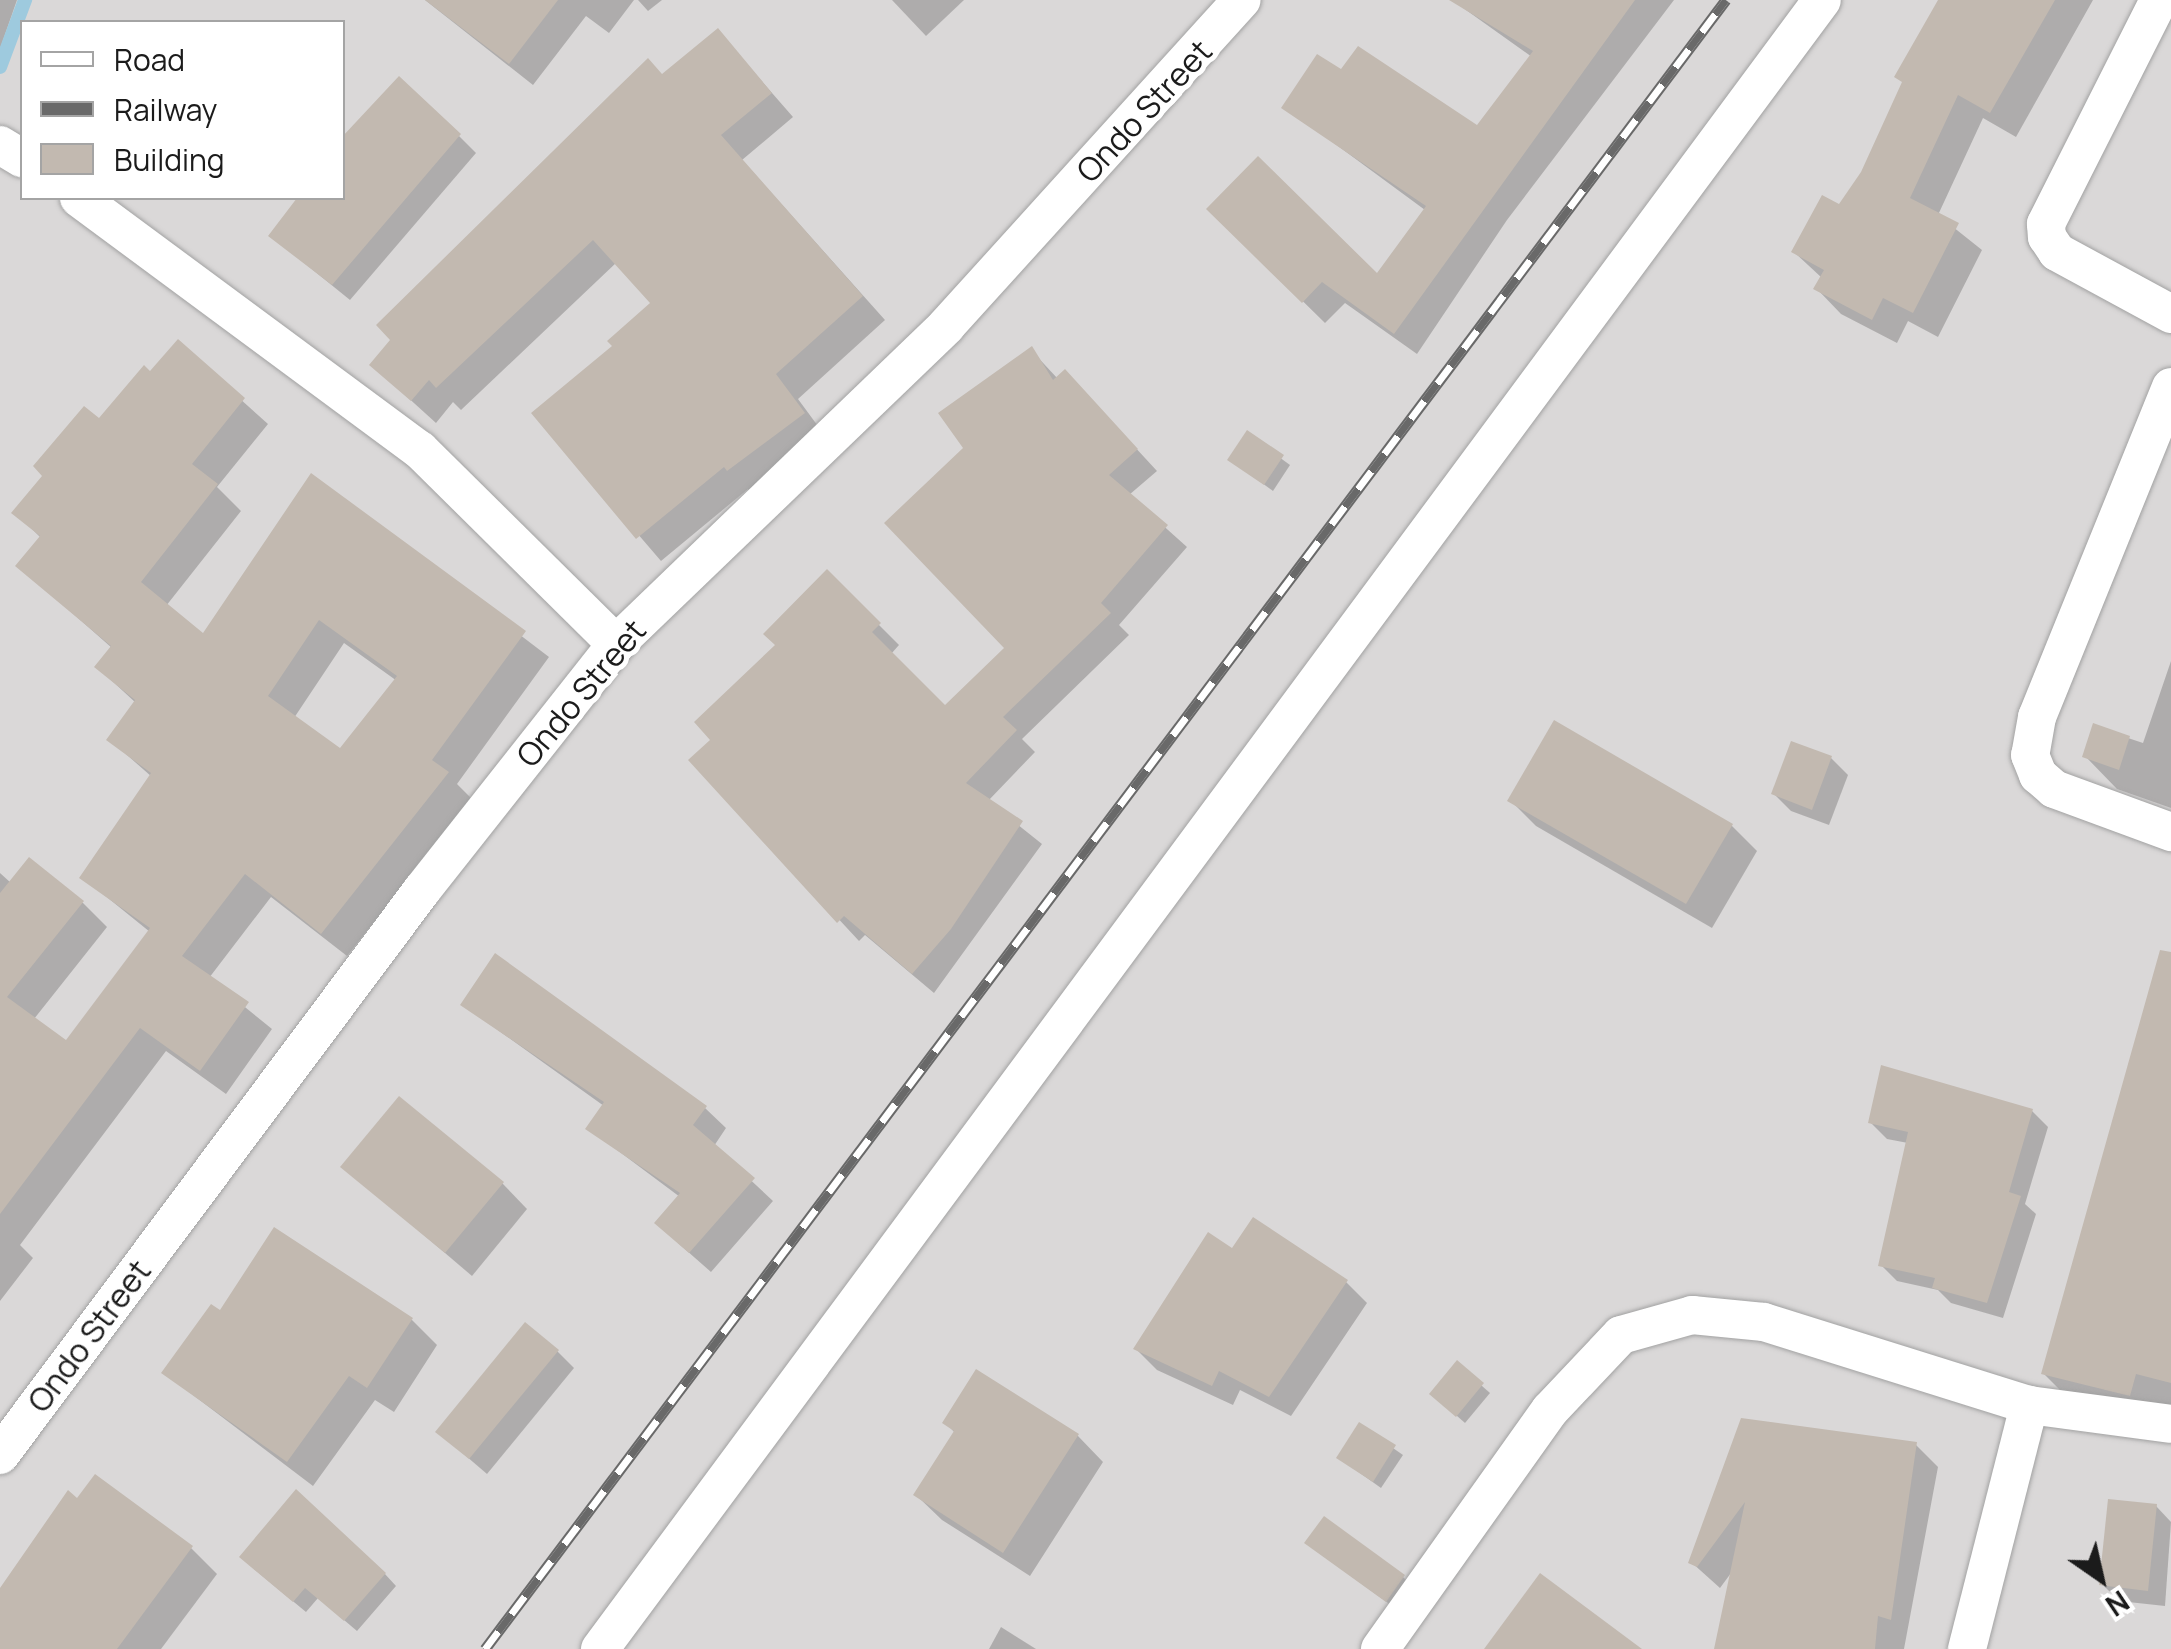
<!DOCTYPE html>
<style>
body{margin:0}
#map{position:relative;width:2171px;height:1649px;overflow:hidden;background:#eeeae0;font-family:Manrope,sans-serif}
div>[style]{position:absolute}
.residential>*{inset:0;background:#dad8d8}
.shadow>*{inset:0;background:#0003}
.stream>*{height:14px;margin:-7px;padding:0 7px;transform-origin:7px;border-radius:7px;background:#9ecade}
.building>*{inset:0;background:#c2b9b0}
.roads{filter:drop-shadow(0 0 2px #a2a2a2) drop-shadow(0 0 2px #a2a2a2)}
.minor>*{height:38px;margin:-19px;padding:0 19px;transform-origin:19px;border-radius:19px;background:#fff}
.rail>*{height:11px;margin-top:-5.5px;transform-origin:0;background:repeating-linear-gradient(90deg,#fff 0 22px,#696969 0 44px);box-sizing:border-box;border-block:2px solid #696969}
span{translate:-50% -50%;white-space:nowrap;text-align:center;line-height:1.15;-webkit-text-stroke:10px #fff;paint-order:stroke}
.street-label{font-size:32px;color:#1b1b1b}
.legend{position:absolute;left:20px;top:20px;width:325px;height:180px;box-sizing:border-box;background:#fff;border:2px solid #a4a4a4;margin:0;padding:12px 18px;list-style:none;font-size:30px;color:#1b1b1b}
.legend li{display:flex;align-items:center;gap:20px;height:50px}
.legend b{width:50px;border:2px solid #a4a4a4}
.north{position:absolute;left:2051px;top:1529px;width:100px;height:100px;-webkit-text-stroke:8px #fff;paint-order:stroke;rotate:146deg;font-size:28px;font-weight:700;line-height:40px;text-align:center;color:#1b1b1b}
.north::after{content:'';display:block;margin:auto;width:35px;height:45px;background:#1b1b1b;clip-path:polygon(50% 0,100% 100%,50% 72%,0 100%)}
</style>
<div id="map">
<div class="residential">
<div style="clip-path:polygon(evenodd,0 0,2171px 0,2171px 1649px,0 1649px,0 0,22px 22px,342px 22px,342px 198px,22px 198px,22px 22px)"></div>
</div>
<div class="shadow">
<div style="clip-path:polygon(0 0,17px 0,0 49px)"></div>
<div style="clip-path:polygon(425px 0,634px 0,609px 33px,586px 16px,533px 85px)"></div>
<div style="clip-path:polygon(638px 0,662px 0,648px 11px)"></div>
<div style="clip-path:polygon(892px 0,964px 0,926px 36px)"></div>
<div style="clip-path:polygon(1452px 0,1674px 0,1507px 220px,1417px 354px,1345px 303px,1325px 323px,1209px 209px,1378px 276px,1425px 210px,1285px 107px,1342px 72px,1477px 129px,1532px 57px)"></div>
<div style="clip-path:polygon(1941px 0,2093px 0,2016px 137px,1983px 118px,1938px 215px,1982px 250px,1938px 337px,1908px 321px,1897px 343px,1841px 314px,1817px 289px,1822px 278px,1794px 252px,1840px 207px,1863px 173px)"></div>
<div style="clip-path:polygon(718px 31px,793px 117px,742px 160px,885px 320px,798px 399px,826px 437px,752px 493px,748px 489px,661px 561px,534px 413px,616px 346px,654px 303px,617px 262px,461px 410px,453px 402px,436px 423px,372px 365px,663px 77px)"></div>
<div style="clip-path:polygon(459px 136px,476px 153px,350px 300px,271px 236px,303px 198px,342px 198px)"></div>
<div style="clip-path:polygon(evenodd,178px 343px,268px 424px,217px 487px,241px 511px,166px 606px,204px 636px,312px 476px,549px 657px,457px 784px,472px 799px,347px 956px,271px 897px,209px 978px,272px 1029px,226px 1094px,166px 1051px,20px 1245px,33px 1258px,0 1301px,0 873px,11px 883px,83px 903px,107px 927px,34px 1019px,66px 1043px,150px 932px,82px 877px,152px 777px,110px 740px,136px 703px,97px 667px,112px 648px,19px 566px,41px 538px,15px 512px,178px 343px,344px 643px,397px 681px,341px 751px,294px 718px,344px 643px)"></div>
<div style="clip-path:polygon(1031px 350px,1058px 379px,1085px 393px,1157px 471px,1129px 495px,1187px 547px,1119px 625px,1129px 635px,1022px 739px,1035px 752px,988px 801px,1042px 844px,934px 993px,865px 935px,859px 941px,692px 761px,714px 740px,827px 573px,899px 645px,891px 654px,945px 708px,1007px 648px,967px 449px)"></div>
<div style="clip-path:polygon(1247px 434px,1290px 465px,1273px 491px,1230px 460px)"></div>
<div style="clip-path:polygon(2171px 661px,2171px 808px,2117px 789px,2085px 756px,2095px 727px,2143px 743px)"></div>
<div style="clip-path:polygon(1831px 758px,1848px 775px,1829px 825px,1791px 811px,1774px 794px)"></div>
<div style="clip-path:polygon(1510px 800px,1732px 826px,1757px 851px,1712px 928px,1536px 826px)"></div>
<div style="clip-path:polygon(2171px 997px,2171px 1406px,2077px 1407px,2044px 1374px)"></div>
<div style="clip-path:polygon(463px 1005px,705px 1108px,726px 1128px,714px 1146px,773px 1201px,711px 1272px,678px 1243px,680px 1197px,589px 1129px,604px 1106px)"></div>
<div style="clip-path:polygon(2032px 1111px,2048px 1127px,2025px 1204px,2036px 1214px,2003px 1318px,1951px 1303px,1938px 1290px,1897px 1281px,1881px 1265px,1908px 1143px,1887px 1139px,1871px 1123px)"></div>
<div style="clip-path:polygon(344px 1167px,502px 1183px,527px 1209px,472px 1276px)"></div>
<div style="clip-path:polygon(1233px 1252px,1346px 1282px,1367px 1303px,1291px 1416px,1240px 1390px,1233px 1405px,1157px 1370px,1136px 1349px)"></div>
<div style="clip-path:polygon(221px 1314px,412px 1320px,437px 1345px,394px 1412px,375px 1400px,313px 1486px,164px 1373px)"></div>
<div style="clip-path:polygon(557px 1351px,574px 1368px,487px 1474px,438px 1432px)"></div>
<div style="clip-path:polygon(1457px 1364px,1490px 1393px,1465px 1423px,1440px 1401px)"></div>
<div style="clip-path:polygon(977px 1373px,1078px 1436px,1103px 1462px,1030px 1576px,942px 1520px,916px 1495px,955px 1433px,946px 1423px)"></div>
<div style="clip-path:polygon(1743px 1421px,1915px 1444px,1938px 1467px,1904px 1649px,1717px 1649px,1734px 1569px,1720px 1588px,1691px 1562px)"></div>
<div style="clip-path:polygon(1360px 1425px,1403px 1455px,1381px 1488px,1339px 1458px)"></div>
<div style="clip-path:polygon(78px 1501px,191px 1548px,217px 1574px,161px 1649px,0 1649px,0 1592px)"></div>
<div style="clip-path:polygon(2156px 1506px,2171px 1522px,2165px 1606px,2119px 1601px,2102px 1584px)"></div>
<div style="clip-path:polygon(1315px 1550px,1403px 1577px,1411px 1585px,1395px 1608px)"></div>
<div style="clip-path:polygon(254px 1569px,385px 1574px,396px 1586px,357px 1631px,318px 1598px,306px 1612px)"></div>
<div style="clip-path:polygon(1001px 1627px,1036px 1649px,989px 1649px)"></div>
</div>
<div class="stream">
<div style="left:0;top:67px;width:72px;rotate:-69.5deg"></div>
</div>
<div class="building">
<div style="clip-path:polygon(425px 0,558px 0,509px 64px)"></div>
<div style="clip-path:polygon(1449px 0,1635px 0,1394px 334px,1322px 282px,1302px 303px,1206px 209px,1258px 156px,1377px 273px,1426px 206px,1281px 108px,1317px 54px,1341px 69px,1358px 46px,1477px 125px,1533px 51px)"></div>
<div style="clip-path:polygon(1938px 0,2055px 0,1990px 113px,1958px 95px,1910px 198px,1959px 223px,1913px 313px,1883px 298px,1872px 320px,1813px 289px,1824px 270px,1791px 252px,1822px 195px,1839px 204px,1861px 172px,1902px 82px,1894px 77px)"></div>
<div style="clip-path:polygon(718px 28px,772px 93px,721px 135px,863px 296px,776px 374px,805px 413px,727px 471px,724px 467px,636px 539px,531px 413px,612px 346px,607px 341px,650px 303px,593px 240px,436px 388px,429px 380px,411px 401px,369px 365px,390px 340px,376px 325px,613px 92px,648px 58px,662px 74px)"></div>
<div style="clip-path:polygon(399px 76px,461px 134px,332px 285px,268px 236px,297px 198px,342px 198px,342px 137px)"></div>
<div style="clip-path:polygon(evenodd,178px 339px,245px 398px,192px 464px,218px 484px,141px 582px,203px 633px,311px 473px,526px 631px,432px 760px,449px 772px,321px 934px,245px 874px,182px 956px,249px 1002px,200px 1071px,140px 1028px,0 1214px,0 893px,29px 857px,84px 901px,7px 997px,66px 1040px,150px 928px,79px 878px,151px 773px,106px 740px,135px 700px,94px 667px,111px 646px,15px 566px,40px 536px,11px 513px,42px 476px,33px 466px,84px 406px,99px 418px,144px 365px,150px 371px,178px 339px,319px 620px,397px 676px,340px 748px,268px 696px,319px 620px)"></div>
<div style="clip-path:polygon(1032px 346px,1053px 380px,1065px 369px,1138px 449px,1109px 475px,1168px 525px,1101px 603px,1111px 613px,1003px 717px,1017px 730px,966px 783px,1023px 821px,951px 929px,912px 974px,844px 916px,837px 923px,688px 760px,710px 740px,694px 722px,775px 645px,763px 634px,827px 569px,881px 623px,872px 632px,945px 705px,1004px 648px,884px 523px,963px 448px,938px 413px)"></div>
<div style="clip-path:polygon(1247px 430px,1284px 455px,1264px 485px,1227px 460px)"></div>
<div style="clip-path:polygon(1554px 720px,1733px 824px,1686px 904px,1507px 801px)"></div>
<div style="clip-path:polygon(2093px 723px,2130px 736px,2119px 770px,2082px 757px)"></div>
<div style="clip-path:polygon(1791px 741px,1832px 756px,1812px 810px,1771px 794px)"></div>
<div style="clip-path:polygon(2160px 950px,2171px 952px,2171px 1383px,2136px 1374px,2130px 1396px,2041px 1374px)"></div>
<div style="clip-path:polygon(495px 953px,707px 1106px,693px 1125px,755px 1178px,689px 1253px,654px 1223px,680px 1193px,585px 1129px,604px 1102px,460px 1005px)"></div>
<div style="clip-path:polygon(1881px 1065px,2033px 1109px,2009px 1192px,2021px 1196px,1987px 1303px,1932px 1288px,1935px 1278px,1878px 1266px,1908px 1132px,1868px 1123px)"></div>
<div style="clip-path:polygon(399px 1096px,504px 1182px,445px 1253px,340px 1167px)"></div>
<div style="clip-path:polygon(1253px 1217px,1348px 1280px,1269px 1397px,1219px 1371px,1212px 1386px,1133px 1349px,1208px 1232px,1232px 1248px)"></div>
<div style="clip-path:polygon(274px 1227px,413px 1318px,367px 1388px,349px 1376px,287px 1462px,161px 1373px,211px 1304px,220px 1310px)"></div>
<div style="clip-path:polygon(525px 1322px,559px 1350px,469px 1459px,435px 1432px)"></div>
<div style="clip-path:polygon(1457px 1360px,1484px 1383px,1456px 1417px,1429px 1394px)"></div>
<div style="clip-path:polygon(976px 1369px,1079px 1434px,1003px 1553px,913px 1495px,954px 1431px,942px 1423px)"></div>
<div style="clip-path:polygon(1741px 1418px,1917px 1442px,1891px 1620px,1878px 1616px,1875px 1649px,1714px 1649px,1745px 1502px,1697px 1567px,1688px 1563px)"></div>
<div style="clip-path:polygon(1359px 1422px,1396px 1445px,1373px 1482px,1336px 1458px)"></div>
<div style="clip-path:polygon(95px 1474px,193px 1546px,117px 1649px,0 1649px,0 1588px,68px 1490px,77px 1498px)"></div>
<div style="clip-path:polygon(296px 1489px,386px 1573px,344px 1621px,305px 1588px,293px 1602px,239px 1557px)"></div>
<div style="clip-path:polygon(2108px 1499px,2157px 1504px,2148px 1591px,2099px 1585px)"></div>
<div style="clip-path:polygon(1324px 1516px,1405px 1575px,1386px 1602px,1304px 1543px)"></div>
<div style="clip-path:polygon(1540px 1573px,1642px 1649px,1484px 1649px)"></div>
</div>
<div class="roads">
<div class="minor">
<div style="left:2159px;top:0;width:251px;rotate:116.8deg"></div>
<div style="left:2046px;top:224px;width:13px;rotate:86deg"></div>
<div style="left:2047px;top:237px;width:18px;rotate:56deg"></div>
<div style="left:2057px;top:252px;width:130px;rotate:28.5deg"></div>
<div style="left:0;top:145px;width:26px;rotate:31deg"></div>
<div style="left:79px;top:198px;width:424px;rotate:36.5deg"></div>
<div style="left:420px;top:450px;width:276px;rotate:44.7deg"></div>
<div style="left:2171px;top:387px;width:356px;rotate:112.1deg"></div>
<div style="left:2037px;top:717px;width:39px;rotate:100deg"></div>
<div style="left:2030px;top:755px;width:22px;rotate:68deg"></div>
<div style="left:2038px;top:775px;width:21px;rotate:41deg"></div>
<div style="left:2054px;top:789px;width:125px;rotate:20.2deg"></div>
<div style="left:0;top:1455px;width:705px;rotate:-53.24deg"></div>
<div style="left:422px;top:890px;width:313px;rotate:-51.7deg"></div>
<div style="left:616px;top:644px;width:458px;rotate:-43.9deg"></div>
<div style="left:946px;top:326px;width:440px;rotate:-47.8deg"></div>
<div style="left:600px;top:1649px;width:2052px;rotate:-53.46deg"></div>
<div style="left:1380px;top:1649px;width:293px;rotate:-54.6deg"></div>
<div style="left:1550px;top:1410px;width:103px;rotate:-46.6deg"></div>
<div style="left:1621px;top:1335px;width:74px;rotate:-15.7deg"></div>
<div style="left:1692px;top:1315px;width:72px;rotate:5.6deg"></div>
<div style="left:1764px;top:1322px;width:278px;rotate:17.4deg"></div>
<div style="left:1967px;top:1649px;width:252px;rotate:-75.7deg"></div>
<div style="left:2029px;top:1405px;width:143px;rotate:7.6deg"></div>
</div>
</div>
<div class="rail">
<div style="left:485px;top:1649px;width:2064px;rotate:-53.04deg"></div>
</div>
<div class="street-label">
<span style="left:1144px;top:111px;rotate:-47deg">Ondo Street</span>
<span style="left:581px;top:693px;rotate:-50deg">Ondo Street</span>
<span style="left:89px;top:1336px;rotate:-53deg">Ondo Street</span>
</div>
<ul class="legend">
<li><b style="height:12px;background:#fff"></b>Road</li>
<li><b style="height:12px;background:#696969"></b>Railway</li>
<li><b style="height:28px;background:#c2b9b0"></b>Building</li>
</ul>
<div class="north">N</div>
</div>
